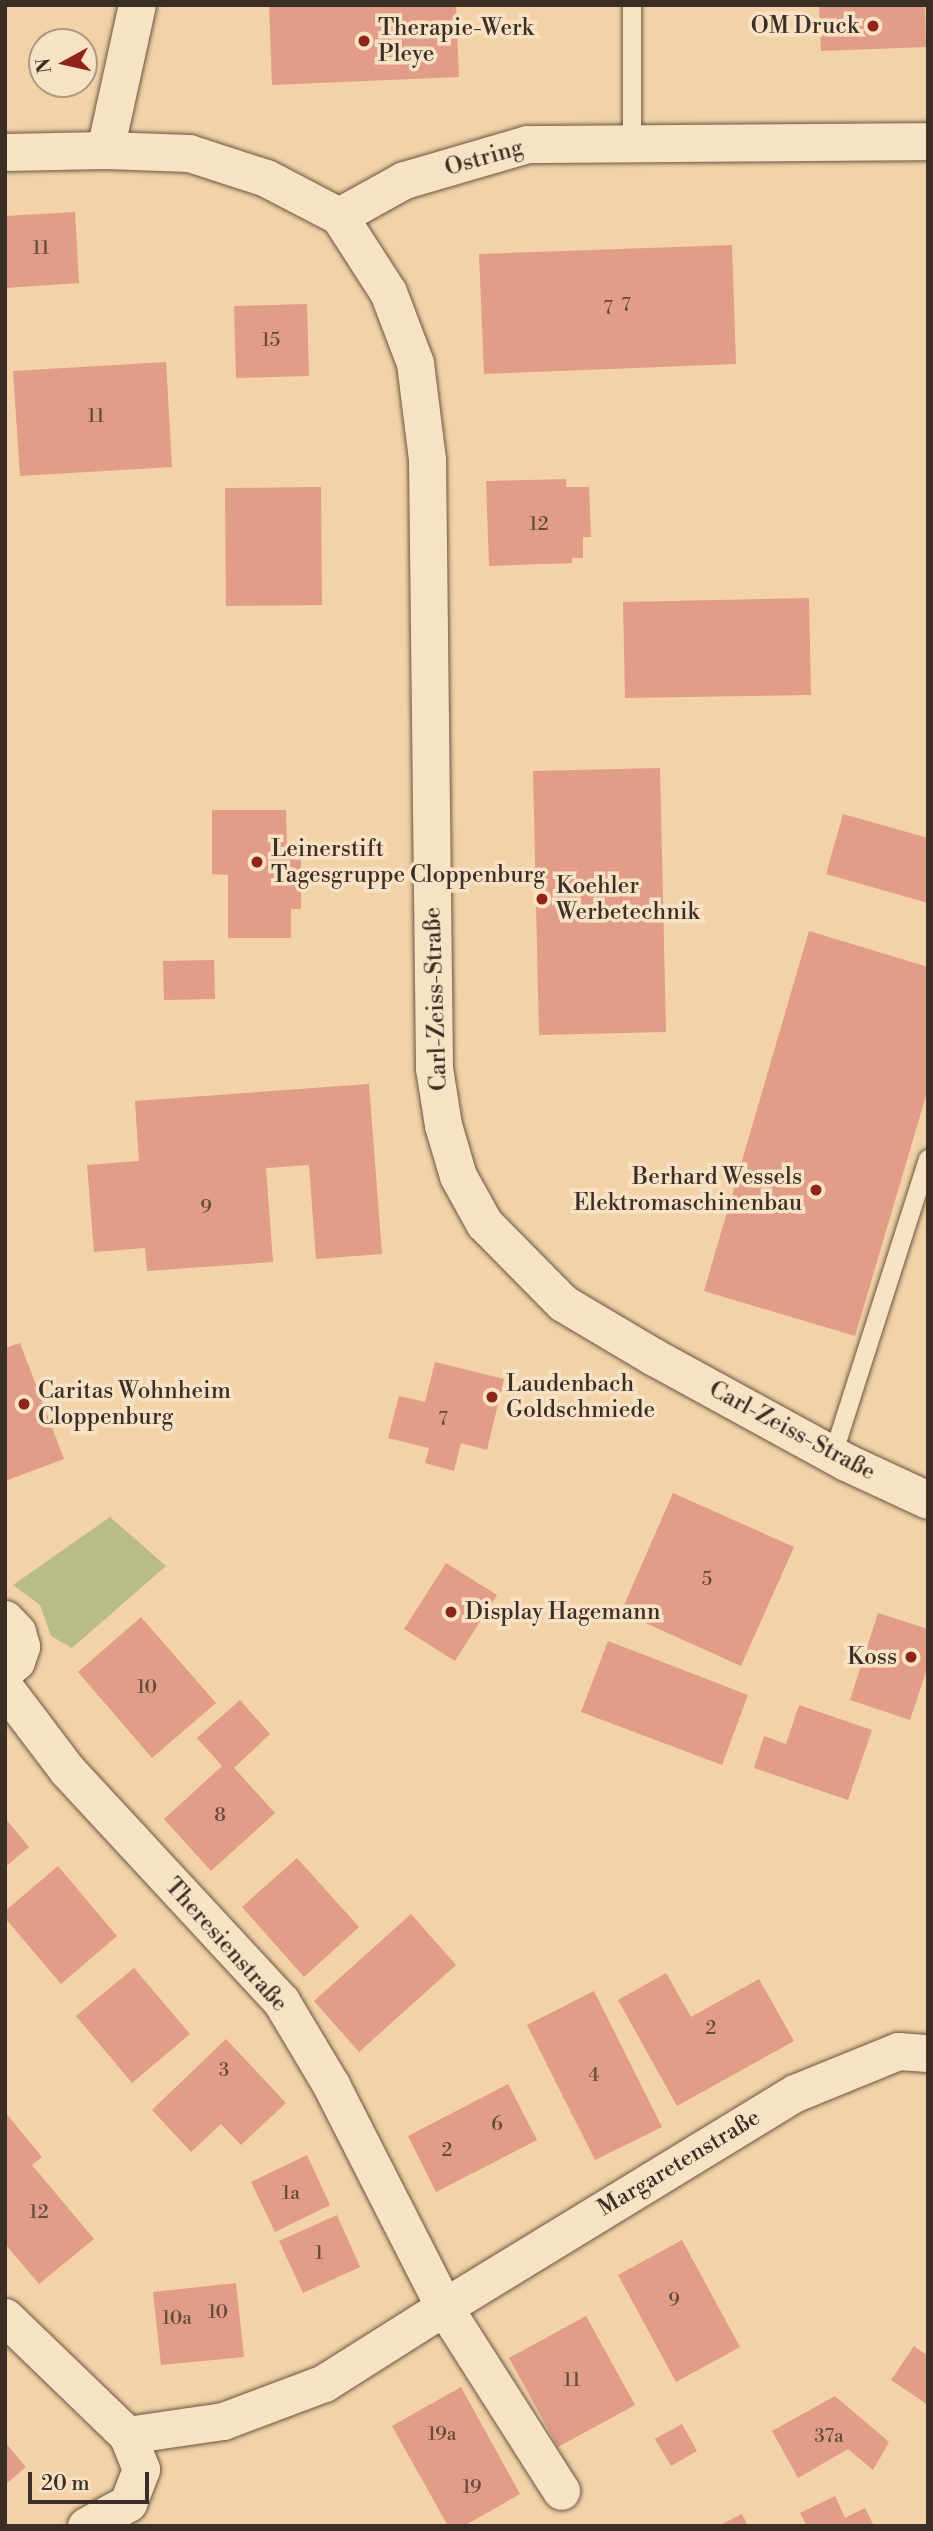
<!DOCTYPE html>
<meta charset="utf-8">
<style>
body{margin:0}
#map{position:relative;width:933px;height:2531px;overflow:hidden;background:#f2d2a6;font-family:"Libre Bodoni",serif}
div>[style]{position:absolute}
.green>*{inset:0;background:#babc87}
.building>*{inset:0;background:#e19d87}
.roads{filter:drop-shadow(0 0 2px #695744) drop-shadow(0 0 2px #695744)}
.lane>*{height:18px;margin:-9px;padding:0 9px;transform-origin:9px;border-radius:9px;background:#f7e2c5}
.street>*{height:37px;margin:-18.5px;padding:0 18.5px;transform-origin:18.5px;border-radius:18.5px;background:#f7e2c5}
.dots>*{width:19px;height:19px;translate:-50% -50%;box-sizing:border-box;border:4px solid #f7e2c5;border-radius:50%}
span{translate:-50% -50%;white-space:nowrap;text-align:center;line-height:1.15;-webkit-text-stroke:7px #f7e2c5;paint-order:stroke}
.number-label{font-size:19px;color:#644a3d}
.number-label span{-webkit-text-stroke-width:0}
.poi-label{font-size:23px;color:#3b2e24}
.right{translate:-100% -50%;text-align:right}
.left{translate:0 -50%;text-align:left}
.street-label{font-size:23px;color:#3b2e24}
.frame{position:absolute;inset:0;border:7px solid #3b2e24;pointer-events:none}
.north{position:absolute;left:28px;top:28px;width:70px;height:70px;box-sizing:border-box;background:#f7e2c5;border:2px solid #ac9a85;border-radius:50%;rotate:262deg;font-size:19px;font-weight:700;line-height:28px;text-align:center;color:#3b2e24}
.north::after{content:'';display:block;margin:auto;width:24px;height:32px;background:#8f2418;clip-path:polygon(50% 0,100% 100%,50% 72%,0 100%)}
.scale{position:absolute;left:28px;top:2472px;width:121px;height:32px;box-sizing:border-box;border:4px solid #3b2e24;border-top:0;padding-left:9px;font-size:21px;line-height:24px;white-space:nowrap;color:#3b2e24;-webkit-text-stroke:5px #f7e2c5;paint-order:stroke}
</style>
<div id="map">
<div class="green">
<div style="clip-path:polygon(110px 1517px,166px 1566px,72px 1648px,51px 1636px,40px 1605px,13px 1585px)"></div>
</div>
<div class="building">
<div style="clip-path:polygon(269px 5px,456px 5px,459px 77px,272px 85px)"></div>
<div style="clip-path:polygon(819px 5px,925px 5px,926px 47px,821px 51px)"></div>
<div style="clip-path:polygon(75px 212px,79px 283px,5px 288px,5px 216px)"></div>
<div style="clip-path:polygon(732px 245px,736px 364px,484px 374px,479px 254px)"></div>
<div style="clip-path:polygon(307px 304px,309px 376px,236px 378px,234px 306px)"></div>
<div style="clip-path:polygon(166px 362px,172px 467px,20px 476px,13px 371px)"></div>
<div style="clip-path:polygon(566px 479px,566px 487px,589px 487px,591px 537px,583px 537px,583px 558px,572px 558px,572px 563px,489px 566px,486px 481px)"></div>
<div style="clip-path:polygon(321px 487px,322px 605px,226px 606px,225px 488px)"></div>
<div style="clip-path:polygon(809px 598px,811px 695px,625px 698px,623px 602px)"></div>
<div style="clip-path:polygon(660px 768px,666px 1032px,539px 1035px,533px 771px)"></div>
<div style="clip-path:polygon(212px 810px,286px 810px,287px 851px,301px 851px,301px 909px,291px 909px,291px 938px,228px 938px,228px 875px,212px 874px)"></div>
<div style="clip-path:polygon(843px 814px,928px 838px,928px 903px,826px 874px)"></div>
<div style="clip-path:polygon(809px 931px,928px 967px,928px 1089px,855px 1336px,704px 1291px)"></div>
<div style="clip-path:polygon(214px 960px,215px 999px,164px 1000px,163px 961px)"></div>
<div style="clip-path:polygon(369px 1084px,382px 1254px,316px 1259px,309px 1165px,266px 1168px,273px 1262px,147px 1271px,145px 1248px,94px 1252px,87px 1165px,139px 1161px,135px 1101px)"></div>
<div style="clip-path:polygon(20px 1343px,64px 1459px,5px 1481px,5px 1348px)"></div>
<div style="clip-path:polygon(435px 1362px,504px 1379px,487px 1450px,461px 1443px,454px 1471px,425px 1463px,429px 1448px,388px 1438px,399px 1396px,425px 1402px)"></div>
<div style="clip-path:polygon(673px 1493px,794px 1547px,741px 1666px,621px 1612px)"></div>
<div style="clip-path:polygon(446px 1563px,497px 1595px,455px 1661px,404px 1629px)"></div>
<div style="clip-path:polygon(878px 1613px,928px 1629px,928px 1666px,910px 1720px,850px 1700px)"></div>
<div style="clip-path:polygon(141px 1617px,216px 1703px,152px 1758px,78px 1672px)"></div>
<div style="clip-path:polygon(608px 1641px,748px 1695px,722px 1765px,581px 1712px)"></div>
<div style="clip-path:polygon(240px 1700px,270px 1734px,234px 1768px,275px 1813px,211px 1871px,164px 1819px,222px 1766px,197px 1738px)"></div>
<div style="clip-path:polygon(799px 1705px,872px 1730px,848px 1800px,754px 1768px,764px 1736px,786px 1744px)"></div>
<div style="clip-path:polygon(5px 1818px,29px 1847px,5px 1867px)"></div>
<div style="clip-path:polygon(297px 1858px,359px 1927px,304px 1977px,242px 1907px)"></div>
<div style="clip-path:polygon(58px 1866px,117px 1936px,61px 1984px,5px 1918px,5px 1911px)"></div>
<div style="clip-path:polygon(411px 1914px,456px 1965px,359px 2052px,314px 2001px)"></div>
<div style="clip-path:polygon(134px 1968px,190px 2034px,132px 2083px,76px 2016px)"></div>
<div style="clip-path:polygon(666px 1973px,691px 2017px,759px 1979px,794px 2041px,677px 2106px,618px 2000px)"></div>
<div style="clip-path:polygon(594px 1991px,662px 2127px,595px 2160px,527px 2025px)"></div>
<div style="clip-path:polygon(226px 2039px,286px 2103px,241px 2145px,221px 2124px,191px 2152px,152px 2110px)"></div>
<div style="clip-path:polygon(508px 2084px,537px 2140px,436px 2192px,408px 2136px)"></div>
<div style="clip-path:polygon(5px 2112px,42px 2157px,32px 2165px,94px 2239px,39px 2284px,5px 2244px)"></div>
<div style="clip-path:polygon(307px 2155px,330px 2205px,275px 2232px,251px 2182px)"></div>
<div style="clip-path:polygon(337px 2215px,360px 2267px,303px 2293px,279px 2241px)"></div>
<div style="clip-path:polygon(682px 2240px,740px 2347px,676px 2382px,618px 2275px)"></div>
<div style="clip-path:polygon(236px 2283px,244px 2357px,161px 2365px,153px 2292px)"></div>
<div style="clip-path:polygon(586px 2316px,635px 2405px,558px 2447px,509px 2358px)"></div>
<div style="clip-path:polygon(914px 2346px,928px 2356px,928px 2405px,891px 2380px)"></div>
<div style="clip-path:polygon(461px 2387px,520px 2494px,464px 2526px,448px 2526px,392px 2426px)"></div>
<div style="clip-path:polygon(835px 2396px,889px 2442px,873px 2470px,848px 2449px,798px 2478px,772px 2431px)"></div>
<div style="clip-path:polygon(682px 2424px,697px 2451px,671px 2466px,655px 2439px)"></div>
<div style="clip-path:polygon(5px 2442px,26px 2467px,5px 2485px)"></div>
<div style="clip-path:polygon(835px 2496px,845px 2518px,865px 2508px,874px 2526px,807px 2526px,800px 2513px)"></div>
<div style="clip-path:polygon(742px 2514px,748px 2526px,718px 2526px)"></div>
</div>
<div class="roads">
<div class="lane">
<div style="left:632px;top:143px;width:138px;rotate:-90deg"></div>
<div style="left:833px;top:1455px;width:311px;rotate:-72.2deg"></div>
</div>
<div class="street">
<div style="left:105px;top:150px;width:148px;rotate:-77.6deg"></div>
<div style="left:5px;top:152px;width:100px;rotate:-1.1deg"></div>
<div style="left:105px;top:150px;width:84px;rotate:2deg"></div>
<div style="left:189px;top:153px;width:81px;rotate:18deg"></div>
<div style="left:266px;top:178px;width:82px;rotate:27.5deg"></div>
<div style="left:339px;top:216px;width:90px;rotate:57.2deg"></div>
<div style="left:388px;top:292px;width:76px;rotate:69.2deg"></div>
<div style="left:415px;top:363px;width:97px;rotate:82.9deg"></div>
<div style="left:427px;top:459px;width:609px;rotate:89.34deg"></div>
<div style="left:434px;top:1068px;width:58px;rotate:81deg"></div>
<div style="left:443px;top:1125px;width:53px;rotate:73.6deg"></div>
<div style="left:458px;top:1176px;width:54px;rotate:61deg"></div>
<div style="left:484px;top:1223px;width:112px;rotate:45.4deg"></div>
<div style="left:563px;top:1303px;width:106px;rotate:30.7deg"></div>
<div style="left:654px;top:1357px;width:219px;rotate:28.7deg"></div>
<div style="left:846px;top:1462px;width:90px;rotate:24.9deg"></div>
<div style="left:339px;top:216px;width:74px;rotate:-29deg"></div>
<div style="left:404px;top:180px;width:128px;rotate:-16.3deg"></div>
<div style="left:527px;top:144px;width:401px;rotate:-0.4deg"></div>
<div style="left:5px;top:1619px;width:18px;rotate:47deg"></div>
<div style="left:17px;top:1632px;width:15px;rotate:74deg"></div>
<div style="left:21px;top:1646px;width:16px;rotate:108deg"></div>
<div style="left:16px;top:1661px;width:15px;rotate:138deg"></div>
<div style="left:5px;top:1688px;width:103px;rotate:52.9deg"></div>
<div style="left:67px;top:1770px;width:315px;rotate:47.2deg"></div>
<div style="left:281px;top:2001px;width:98px;rotate:59.2deg"></div>
<div style="left:331px;top:2085px;width:249px;rotate:63deg"></div>
<div style="left:444px;top:2307px;width:218px;rotate:57.5deg"></div>
<div style="left:5px;top:2317px;width:170px;rotate:44deg"></div>
<div style="left:127px;top:2435px;width:97px;rotate:-8.3deg"></div>
<div style="left:223px;top:2421px;width:108px;rotate:-20.6deg"></div>
<div style="left:324px;top:2383px;width:142px;rotate:-32.3deg"></div>
<div style="left:444px;top:2307px;width:411px;rotate:-31.4deg"></div>
<div style="left:795px;top:2093px;width:111px;rotate:-22.2deg"></div>
<div style="left:898px;top:2051px;width:30px;rotate:4deg"></div>
<div style="left:86px;top:2526px;width:48px;rotate:-28.7deg"></div>
<div style="left:128px;top:2503px;width:36px;rotate:-69deg"></div>
<div style="left:141px;top:2469px;width:37px;rotate:-112deg"></div>
</div>
</div>
<div class="dots">
<div style="left:873px;top:26px;background:#8f2418"></div>
<div style="left:364px;top:41px;background:#8f2418"></div>
<div style="left:257px;top:862px;background:#8f2418"></div>
<div style="left:542px;top:899px;background:#8f2418"></div>
<div style="left:816px;top:1190px;background:#8f2418"></div>
<div style="left:492px;top:1397px;background:#8f2418"></div>
<div style="left:24px;top:1404px;background:#8f2418"></div>
<div style="left:451px;top:1612px;background:#8f2418"></div>
<div style="left:911px;top:1657px;background:#8f2418"></div>
</div>
<div class="number-label">
<span style="left:41px;top:249px">11</span>
<span style="left:626px;top:306px">7</span>
<span style="left:608px;top:309px">7</span>
<span style="left:271px;top:341px">15</span>
<span style="left:96px;top:417px">11</span>
<span style="left:539px;top:525px">12</span>
<span style="left:206px;top:1208px">9</span>
<span style="left:443px;top:1420px">7</span>
<span style="left:707px;top:1580px">5</span>
<span style="left:147px;top:1688px">10</span>
<span style="left:220px;top:1816px">8</span>
<span style="left:711px;top:2029px">2</span>
<span style="left:224px;top:2071px">3</span>
<span style="left:594px;top:2076px">4</span>
<span style="left:497px;top:2125px">6</span>
<span style="left:447px;top:2151px">2</span>
<span style="left:291px;top:2194px">1a</span>
<span style="left:39px;top:2213px">12</span>
<span style="left:319px;top:2254px">1</span>
<span style="left:674px;top:2301px">9</span>
<span style="left:218px;top:2313px">10</span>
<span style="left:177px;top:2319px">10a</span>
<span style="left:572px;top:2381px">11</span>
<span style="left:442px;top:2435px">19a</span>
<span style="left:829px;top:2437px">37a</span>
<span style="left:472px;top:2488px">19</span>
</div>
<div class="poi-label">
<span class="right" style="left:859px;top:26px">OM Druck</span>
<span class="left" style="left:378px;top:41px">Therapie-Werk<br>Pleye</span>
<span class="left" style="left:271px;top:862px">Leinerstift<br>Tagesgruppe Cloppenburg</span>
<span class="left" style="left:556px;top:899px">Koehler<br>Werbetechnik</span>
<span class="right" style="left:802px;top:1190px">Berhard Wessels<br>Elektromaschinenbau</span>
<span class="left" style="left:506px;top:1397px">Laudenbach<br>Goldschmiede</span>
<span class="left" style="left:38px;top:1404px">Caritas Wohnheim<br>Cloppenburg</span>
<span class="left" style="left:465px;top:1612px">Display Hagemann</span>
<span class="right" style="left:897px;top:1657px">Koss</span>
</div>
<div class="street-label">
<span style="left:484px;top:158px;rotate:-16deg">Ostring</span>
<span style="left:436px;top:999px;rotate:-92deg">Carl-Zeiss-Straße</span>
<span style="left:792px;top:1431px;rotate:28deg">Carl-Zeiss-Straße</span>
<span style="left:226px;top:1945px;rotate:48deg">Theresienstraße</span>
<span style="left:679px;top:2163px;rotate:-31deg">Margaretenstraße</span>
</div>
<div class="frame"></div>
<div class="north">N</div>
<div class="scale">20 m</div>
</div>
